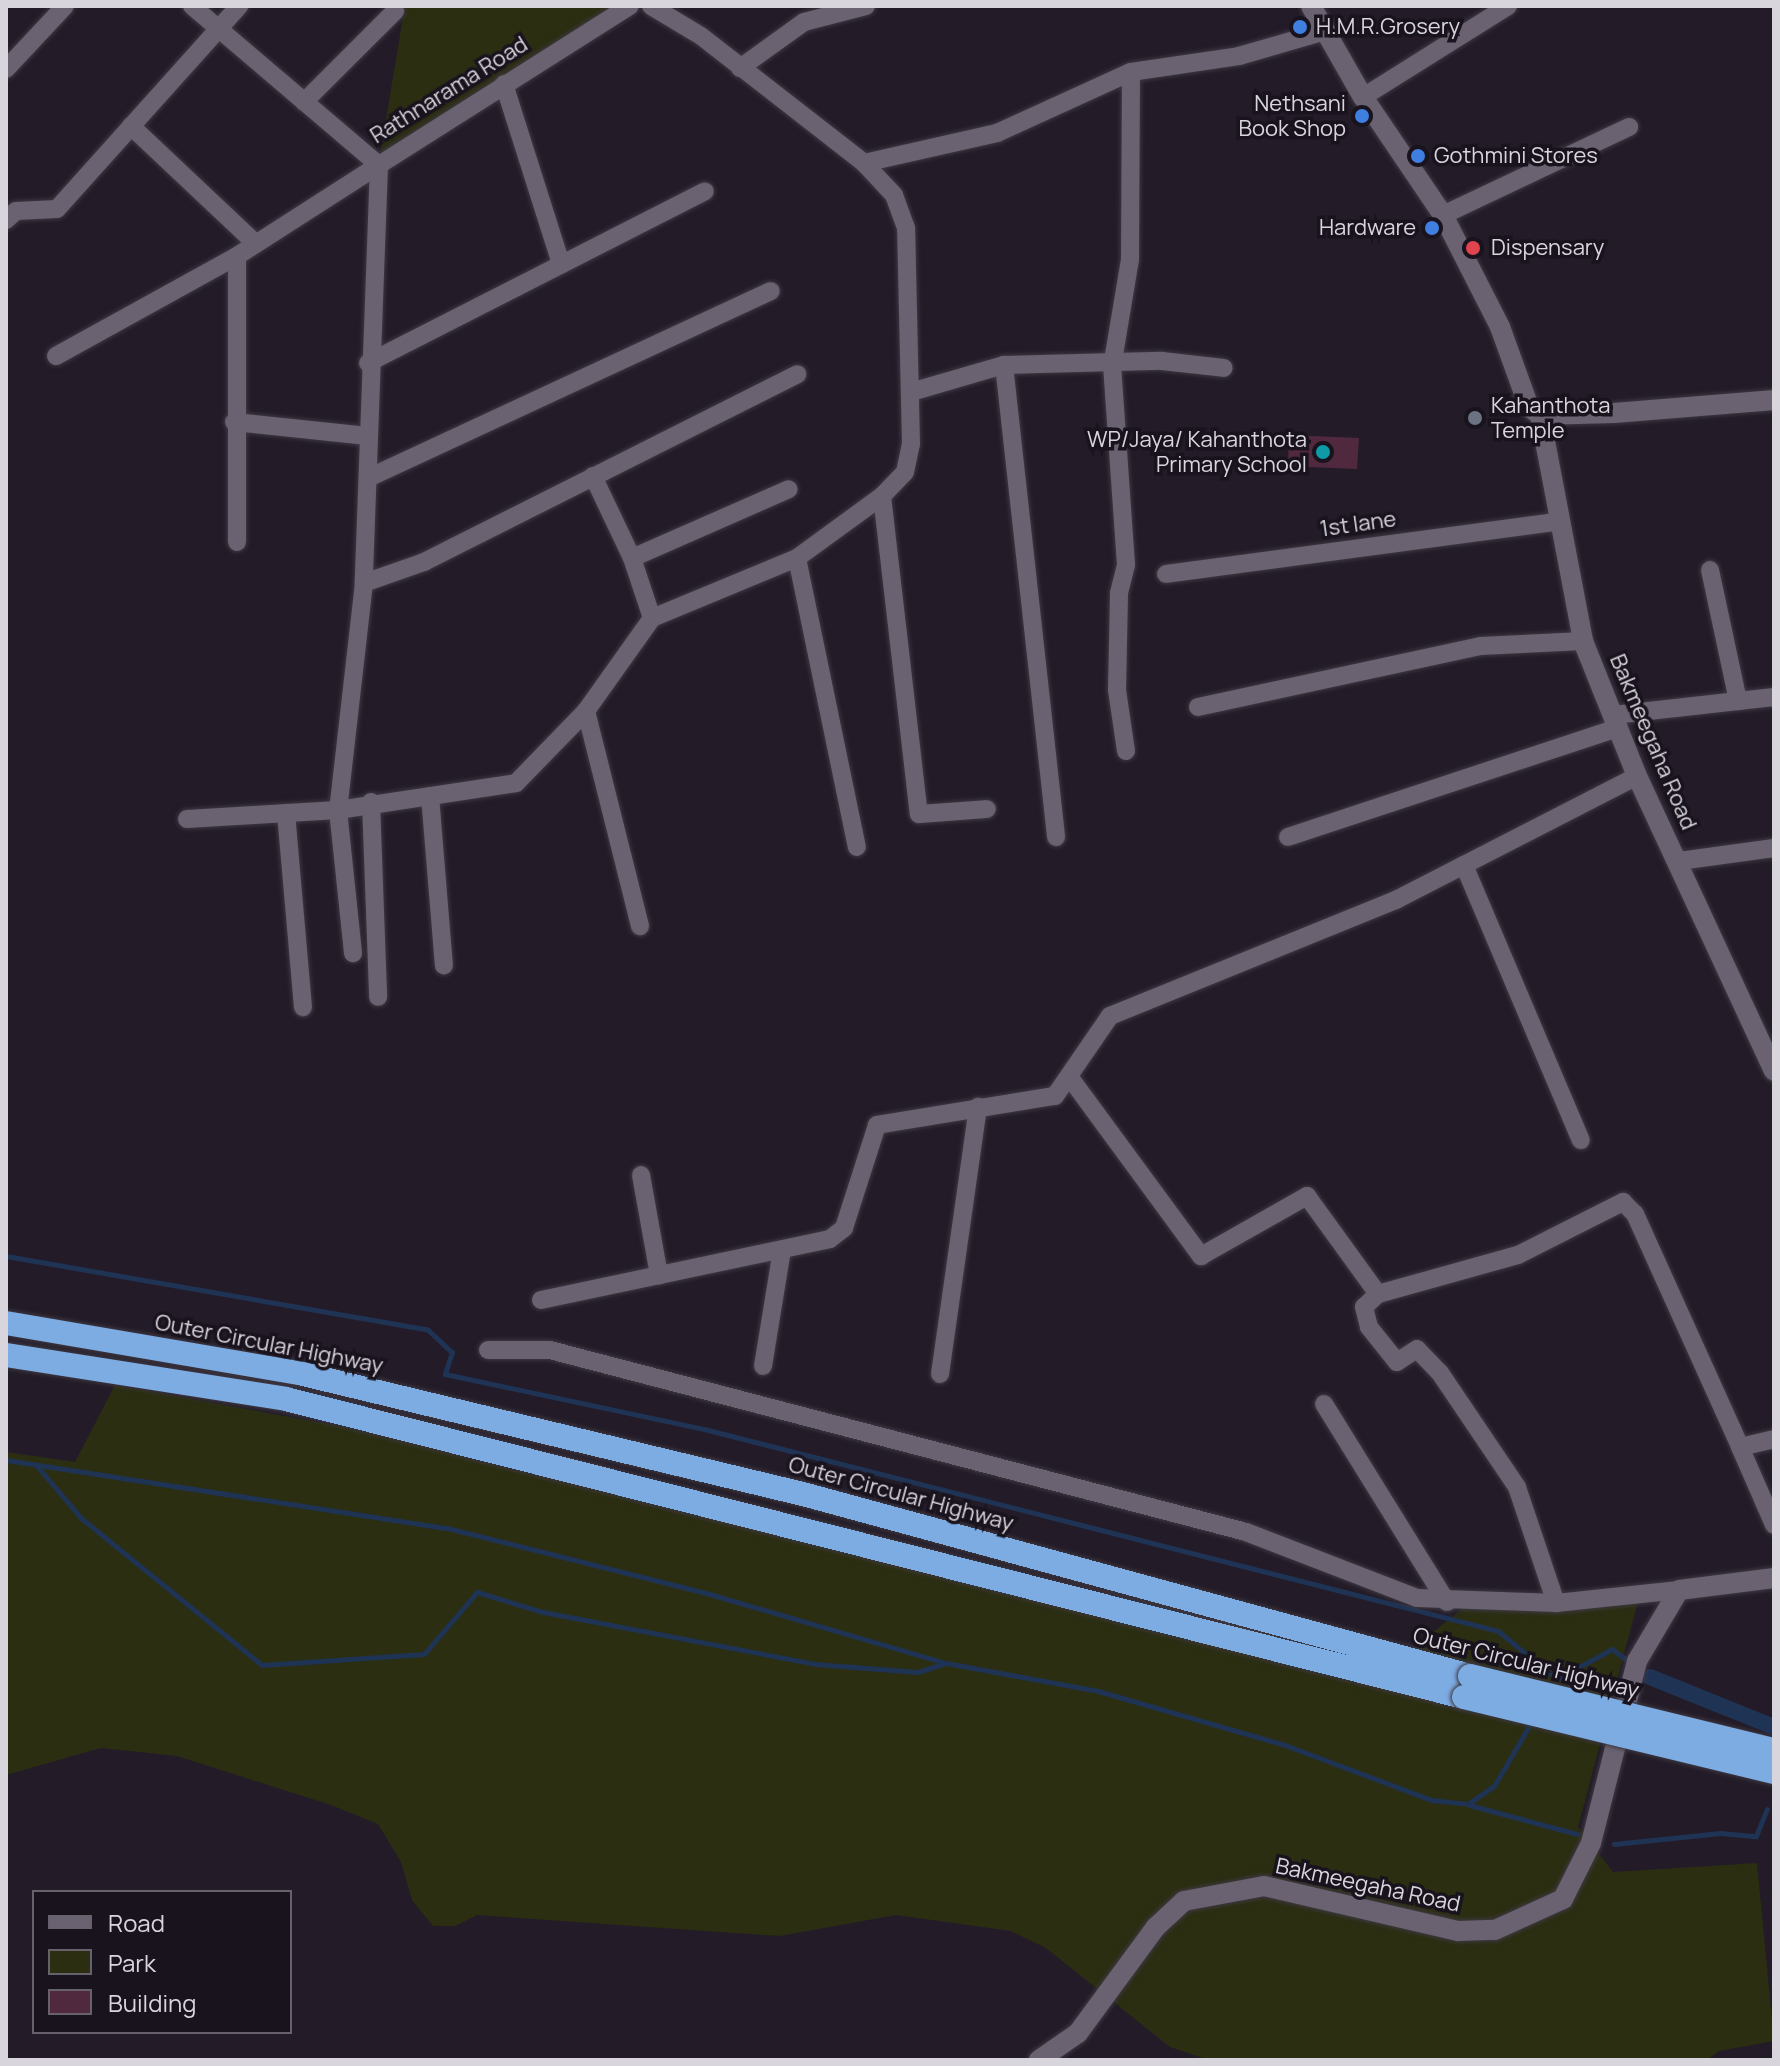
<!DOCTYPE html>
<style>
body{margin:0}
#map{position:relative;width:1780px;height:2066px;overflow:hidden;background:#231c28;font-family:Manrope,sans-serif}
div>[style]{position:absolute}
.green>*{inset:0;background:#2b2e11}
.stream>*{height:5px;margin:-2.5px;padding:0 2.5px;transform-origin:2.5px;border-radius:2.5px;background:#1f3355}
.canal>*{height:16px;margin:-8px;padding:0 8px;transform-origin:8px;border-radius:8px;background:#1f3355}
.building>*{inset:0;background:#51293f}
.roads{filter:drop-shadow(0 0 2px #3d3842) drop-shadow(0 0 2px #3d3842)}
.minor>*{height:18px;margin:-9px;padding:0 9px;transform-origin:9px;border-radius:9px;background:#6a6271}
.tertiary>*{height:20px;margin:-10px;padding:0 10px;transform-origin:10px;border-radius:10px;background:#6a6271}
.secondary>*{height:20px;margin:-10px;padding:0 10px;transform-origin:10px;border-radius:10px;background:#6a6271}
.motorway>*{height:24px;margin:-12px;padding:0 12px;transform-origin:12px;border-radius:12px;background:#7dace3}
.bridges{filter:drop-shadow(0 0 2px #3d3842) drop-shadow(0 0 2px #3d3842)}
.motorway-bridge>*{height:24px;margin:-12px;padding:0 12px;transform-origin:12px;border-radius:12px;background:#7dace3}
.dots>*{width:22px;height:22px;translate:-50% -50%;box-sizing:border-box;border:4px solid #19131e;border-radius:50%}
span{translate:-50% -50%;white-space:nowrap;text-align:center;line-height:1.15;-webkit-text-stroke:7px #19131e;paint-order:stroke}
.poi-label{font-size:22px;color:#d9d5dd}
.left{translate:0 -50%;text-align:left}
.right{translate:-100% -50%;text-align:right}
.street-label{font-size:22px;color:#d9d5dd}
.frame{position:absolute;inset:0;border:8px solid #d9d5dd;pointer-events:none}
.legend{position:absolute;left:32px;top:1890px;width:260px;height:144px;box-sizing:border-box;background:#19131e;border:2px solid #66616a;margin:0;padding:10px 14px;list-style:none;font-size:24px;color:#d9d5dd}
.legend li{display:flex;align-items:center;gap:16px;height:40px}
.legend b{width:40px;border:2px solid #66616a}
</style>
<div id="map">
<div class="green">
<div style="clip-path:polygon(398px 6px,614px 6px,380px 156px,404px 11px)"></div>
<div style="clip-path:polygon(115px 1385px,344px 1427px,1369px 1684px,1468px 1604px,1640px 1594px,1578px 1827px,1613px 1872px,1757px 1863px,1774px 2041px,1719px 2051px,1707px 2060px,1209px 2060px,1170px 2047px,1046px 1948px,1011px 1931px,896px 1915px,780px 1936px,477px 1915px,455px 1926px,433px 1926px,412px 1900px,401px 1862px,378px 1824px,331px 1805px,177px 1756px,101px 1748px,6px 1775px,6px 1452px,75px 1462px)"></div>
</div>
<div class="stream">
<div style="left:6px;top:1256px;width:428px;rotate:9.9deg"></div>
<div style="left:428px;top:1330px;width:33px;rotate:43deg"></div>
<div style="left:452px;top:1352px;width:23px;rotate:108deg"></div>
<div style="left:445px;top:1374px;width:265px;rotate:12deg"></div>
<div style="left:704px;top:1429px;width:819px;rotate:14.27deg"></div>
<div style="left:1498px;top:1631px;width:76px;rotate:39.1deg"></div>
<div style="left:1557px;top:1679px;width:63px;rotate:-28.6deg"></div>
<div style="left:1612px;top:1649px;width:25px;rotate:37deg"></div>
<div style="left:6px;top:1460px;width:446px;rotate:8.8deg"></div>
<div style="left:447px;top:1528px;width:267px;rotate:14.1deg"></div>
<div style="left:706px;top:1593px;width:250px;rotate:16.3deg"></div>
<div style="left:946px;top:1663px;width:155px;rotate:10.4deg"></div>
<div style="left:1098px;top:1691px;width:195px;rotate:16.1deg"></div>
<div style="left:1285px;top:1745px;width:156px;rotate:20.6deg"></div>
<div style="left:1431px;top:1800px;width:37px;rotate:6deg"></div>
<div style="left:1468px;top:1804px;width:32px;rotate:-35deg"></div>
<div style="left:1494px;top:1786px;width:75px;rotate:-59.7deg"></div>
<div style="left:37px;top:1466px;width:68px;rotate:49.8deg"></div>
<div style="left:81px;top:1518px;width:233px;rotate:39.1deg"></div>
<div style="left:262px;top:1665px;width:162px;rotate:-3.9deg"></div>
<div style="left:424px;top:1654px;width:82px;rotate:-49.5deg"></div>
<div style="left:477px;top:1592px;width:69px;rotate:16.9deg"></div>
<div style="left:543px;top:1612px;width:277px;rotate:10.8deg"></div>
<div style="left:815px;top:1664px;width:103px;rotate:4.4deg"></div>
<div style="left:918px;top:1672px;width:28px;rotate:-18deg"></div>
<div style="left:1640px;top:1670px;width:12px;rotate:35deg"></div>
<div style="left:1469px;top:1805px;width:112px;rotate:15deg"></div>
<div style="left:1614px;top:1844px;width:107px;rotate:-5.9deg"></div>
<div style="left:1720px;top:1833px;width:36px;rotate:5deg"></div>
<div style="left:1756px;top:1836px;width:29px;rotate:-68deg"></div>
</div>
<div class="canal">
<div style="left:1650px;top:1677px;width:134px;rotate:22deg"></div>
</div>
<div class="building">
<div style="clip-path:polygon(1289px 435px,1359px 438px,1357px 469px,1288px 466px)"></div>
</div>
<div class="roads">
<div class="minor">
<div style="left:192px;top:6px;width:245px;rotate:40.4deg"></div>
<div style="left:379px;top:165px;width:297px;rotate:-32.4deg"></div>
<div style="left:651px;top:6px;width:58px;rotate:31deg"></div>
<div style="left:701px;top:36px;width:207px;rotate:37.9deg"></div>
<div style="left:864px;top:163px;width:136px;rotate:-12.7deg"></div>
<div style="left:997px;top:133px;width:147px;rotate:-24.5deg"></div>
<div style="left:1131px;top:72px;width:109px;rotate:-8.4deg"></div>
<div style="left:1239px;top:56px;width:86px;rotate:-16.1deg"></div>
<div style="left:740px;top:68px;width:79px;rotate:-35.7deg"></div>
<div style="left:804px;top:22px;width:64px;rotate:-14.5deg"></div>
<div style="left:6px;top:69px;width:86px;rotate:-46.9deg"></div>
<div style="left:504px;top:84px;width:189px;rotate:72.4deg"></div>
<div style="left:1363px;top:97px;width:171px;rotate:-32.1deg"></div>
<div style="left:304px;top:102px;width:129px;rotate:-45deg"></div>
<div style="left:131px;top:126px;width:169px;rotate:43.3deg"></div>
<div style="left:1443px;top:215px;width:206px;rotate:-25.3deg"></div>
<div style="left:6px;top:220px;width:13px;rotate:-42deg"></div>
<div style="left:16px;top:211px;width:41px;rotate:-2.8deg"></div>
<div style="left:57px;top:209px;width:273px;rotate:-48.1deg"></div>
<div style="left:56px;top:356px;width:207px;rotate:-28.9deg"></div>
<div style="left:237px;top:256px;width:169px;rotate:-32.7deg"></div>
<div style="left:379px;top:165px;width:418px;rotate:92.1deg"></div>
<div style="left:364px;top:583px;width:228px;rotate:96.5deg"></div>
<div style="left:338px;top:810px;width:144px;rotate:84deg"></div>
<div style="left:368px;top:363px;width:378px;rotate:-27deg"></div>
<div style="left:1004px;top:365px;width:475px;rotate:83.7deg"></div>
<div style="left:911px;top:392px;width:97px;rotate:-16.2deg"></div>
<div style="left:1004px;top:365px;width:158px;rotate:-1.5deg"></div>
<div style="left:1162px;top:361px;width:62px;rotate:6.4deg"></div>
<div style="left:234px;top:422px;width:135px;rotate:6deg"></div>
<div style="left:593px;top:476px;width:91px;rotate:64.6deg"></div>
<div style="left:632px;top:558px;width:171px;rotate:-23.7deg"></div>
<div style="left:368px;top:478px;width:444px;rotate:-24.9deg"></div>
<div style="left:882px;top:496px;width:320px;rotate:83.4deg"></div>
<div style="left:919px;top:814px;width:68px;rotate:-4.2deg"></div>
<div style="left:237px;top:542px;width:286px;rotate:-90deg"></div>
<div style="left:632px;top:558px;width:63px;rotate:71.6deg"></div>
<div style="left:797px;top:558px;width:295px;rotate:78.3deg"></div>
<div style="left:1710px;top:570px;width:134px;rotate:77.9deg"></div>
<div style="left:1166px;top:574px;width:394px;rotate:-7.6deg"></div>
<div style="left:364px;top:583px;width:64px;rotate:-19.3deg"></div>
<div style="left:424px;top:562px;width:418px;rotate:-26.7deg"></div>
<div style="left:1198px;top:707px;width:289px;rotate:-12.2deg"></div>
<div style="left:1481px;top:646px;width:102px;rotate:-2.8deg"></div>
<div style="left:586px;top:711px;width:222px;rotate:75.9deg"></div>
<div style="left:1613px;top:715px;width:162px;rotate:-6.4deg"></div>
<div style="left:1126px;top:751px;width:62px;rotate:-98.4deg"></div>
<div style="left:1117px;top:690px;width:97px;rotate:-88.8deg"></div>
<div style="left:1119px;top:593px;width:29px;rotate:-76deg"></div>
<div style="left:1126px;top:565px;width:198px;rotate:-94deg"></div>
<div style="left:1112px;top:367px;width:109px;rotate:-80.5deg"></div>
<div style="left:1130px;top:260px;width:188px;rotate:-89.7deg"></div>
<div style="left:430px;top:796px;width:170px;rotate:85.3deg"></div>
<div style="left:371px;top:802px;width:195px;rotate:87.9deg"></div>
<div style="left:286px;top:813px;width:195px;rotate:85deg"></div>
<div style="left:187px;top:819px;width:151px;rotate:-3.4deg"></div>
<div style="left:338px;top:810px;width:180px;rotate:-8.6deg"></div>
<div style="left:516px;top:783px;width:100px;rotate:-45.8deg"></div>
<div style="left:586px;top:711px;width:114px;rotate:-54.6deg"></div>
<div style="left:652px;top:618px;width:157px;rotate:-22.5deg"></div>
<div style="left:797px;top:558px;width:105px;rotate:-36.1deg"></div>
<div style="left:882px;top:496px;width:33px;rotate:-46deg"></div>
<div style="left:905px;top:472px;width:29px;rotate:-78deg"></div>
<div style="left:911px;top:444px;width:216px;rotate:-91.3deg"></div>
<div style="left:906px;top:228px;width:35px;rotate:-110deg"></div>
<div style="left:894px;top:195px;width:44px;rotate:-133.2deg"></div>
<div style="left:1288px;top:837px;width:348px;rotate:-18.3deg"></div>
<div style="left:1679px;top:861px;width:96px;rotate:-7.8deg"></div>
<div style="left:1464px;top:865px;width:299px;rotate:67deg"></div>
<div style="left:1071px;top:1079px;width:220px;rotate:53.7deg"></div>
<div style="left:1201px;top:1256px;width:122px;rotate:-29.5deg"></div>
<div style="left:1307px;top:1196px;width:121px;rotate:54.1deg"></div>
<div style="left:641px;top:1175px;width:102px;rotate:79.8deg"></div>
<div style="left:541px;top:1300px;width:295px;rotate:-11.9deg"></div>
<div style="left:830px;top:1239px;width:18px;rotate:-38deg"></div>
<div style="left:844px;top:1228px;width:108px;rotate:-72.2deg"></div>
<div style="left:877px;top:1125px;width:180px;rotate:-9.3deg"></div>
<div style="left:1055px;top:1096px;width:97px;rotate:-55.5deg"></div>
<div style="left:1110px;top:1016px;width:309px;rotate:-22.1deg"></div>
<div style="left:1396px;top:900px;width:271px;rotate:-27.2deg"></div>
<div style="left:488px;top:1350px;width:62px"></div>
<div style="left:550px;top:1350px;width:719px;rotate:14.65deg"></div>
<div style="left:1246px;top:1532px;width:183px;rotate:21.1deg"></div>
<div style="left:1417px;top:1598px;width:139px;rotate:2.1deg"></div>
<div style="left:1556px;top:1603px;width:124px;rotate:-6deg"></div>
<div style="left:763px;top:1366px;width:118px;rotate:-80.7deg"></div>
<div style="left:940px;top:1374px;width:270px;rotate:-81.9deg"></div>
<div style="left:1324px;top:1404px;width:233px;rotate:58.2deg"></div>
<div style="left:1740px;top:1447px;width:85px;rotate:66.4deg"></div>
<div style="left:1556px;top:1603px;width:122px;rotate:-108.6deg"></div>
<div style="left:1517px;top:1487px;width:138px;rotate:-124deg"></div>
<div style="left:1440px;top:1373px;width:33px;rotate:-134deg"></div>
<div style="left:1417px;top:1349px;width:24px;rotate:147deg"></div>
<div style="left:1397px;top:1362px;width:45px;rotate:-128.7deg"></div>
<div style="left:1369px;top:1327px;width:21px;rotate:-104deg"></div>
<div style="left:1364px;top:1307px;width:19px;rotate:-43deg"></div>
<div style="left:1378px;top:1294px;width:145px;rotate:-15.6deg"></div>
<div style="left:1518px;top:1255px;width:118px;rotate:-26.8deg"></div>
<div style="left:1623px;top:1202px;width:17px;rotate:45deg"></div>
<div style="left:1635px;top:1214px;width:256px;rotate:65.7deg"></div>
<div style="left:1740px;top:1447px;width:35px;rotate:-13deg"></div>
</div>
<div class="tertiary">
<div style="left:1540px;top:415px;width:230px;rotate:79.2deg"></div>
<div style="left:1583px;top:641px;width:145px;rotate:68.2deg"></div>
<div style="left:1637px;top:776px;width:325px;rotate:65.1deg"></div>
<div style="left:1039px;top:2060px;width:47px;rotate:-34.7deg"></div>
<div style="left:1078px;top:2033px;width:132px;rotate:-53.7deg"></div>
<div style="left:1156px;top:1927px;width:38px;rotate:-43deg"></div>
<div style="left:1184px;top:1901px;width:81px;rotate:-10.6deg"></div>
<div style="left:1264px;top:1886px;width:199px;rotate:13.1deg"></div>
<div style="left:1458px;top:1931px;width:37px;rotate:-2deg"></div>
<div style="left:1495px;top:1930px;width:75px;rotate:-24.5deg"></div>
<div style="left:1563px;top:1899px;width:63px;rotate:-63.4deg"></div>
<div style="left:1591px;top:1843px;width:188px;rotate:-75.8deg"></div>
<div style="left:1637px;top:1661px;width:82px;rotate:-59.4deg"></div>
<div style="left:1679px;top:1590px;width:96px;rotate:-7.2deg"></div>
</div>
<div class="secondary">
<div style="left:1311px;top:6px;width:105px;rotate:60.3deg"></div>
<div style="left:1363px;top:97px;width:143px;rotate:55.9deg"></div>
<div style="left:1443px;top:215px;width:126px;rotate:63deg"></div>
<div style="left:1500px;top:327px;width:85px;rotate:70.1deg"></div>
<div style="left:1529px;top:407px;width:14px;rotate:36deg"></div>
<div style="left:1540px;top:415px;width:74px;rotate:-1.5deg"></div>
<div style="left:1614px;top:413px;width:161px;rotate:-4.6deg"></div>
</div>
<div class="motorway">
<div style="left:6px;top:1323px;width:301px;rotate:9.7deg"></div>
<div style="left:303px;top:1374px;width:514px;rotate:13.5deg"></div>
<div style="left:803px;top:1494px;width:691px;rotate:15.26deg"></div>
<div style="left:6px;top:1355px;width:283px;rotate:8.9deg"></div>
<div style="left:286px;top:1399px;width:1215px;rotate:14.2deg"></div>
</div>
</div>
<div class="bridges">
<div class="motorway-bridge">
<div style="left:1470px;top:1676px;width:313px;rotate:13.7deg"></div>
<div style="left:1464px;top:1697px;width:319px;rotate:13.6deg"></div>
</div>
</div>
<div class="dots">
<div style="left:1300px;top:27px;background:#3f7fe0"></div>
<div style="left:1362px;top:116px;background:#3f7fe0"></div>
<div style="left:1418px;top:156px;background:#3f7fe0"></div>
<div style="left:1432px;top:228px;background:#3f7fe0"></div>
<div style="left:1473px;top:248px;background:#e0444e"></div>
<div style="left:1475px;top:418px;background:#6b7280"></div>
<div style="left:1323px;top:452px;background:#0f9aa8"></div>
</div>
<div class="poi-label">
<span class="left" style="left:1316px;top:27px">H.M.R.Grosery</span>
<span class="right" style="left:1346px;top:116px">Nethsani<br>Book Shop</span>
<span class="left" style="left:1434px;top:156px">Gothmini Stores</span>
<span class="right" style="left:1416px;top:228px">Hardware</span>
<span class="left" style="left:1491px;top:248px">Dispensary</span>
<span class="left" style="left:1491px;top:418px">Kahanthota<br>Temple</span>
<span class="right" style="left:1307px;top:452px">WP/Jaya/ Kahanthota<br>Primary School</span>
</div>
<div class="street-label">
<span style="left:449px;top:90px;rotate:-32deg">Rathnarama Road</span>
<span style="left:1358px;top:524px;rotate:-8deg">1st lane</span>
<span style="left:1653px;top:742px;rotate:67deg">Bakmeegaha Road</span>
<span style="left:269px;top:1344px;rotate:11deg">Outer Circular Highway</span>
<span style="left:901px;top:1494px;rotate:15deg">Outer Circular Highway</span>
<span style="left:1526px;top:1663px;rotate:14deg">Outer Circular Highway</span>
<span style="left:1368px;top:1885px;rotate:12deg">Bakmeegaha Road</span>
</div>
<div class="frame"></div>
<ul class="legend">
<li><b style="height:10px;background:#6a6271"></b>Road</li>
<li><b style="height:22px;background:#2b2e11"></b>Park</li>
<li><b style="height:22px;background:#51293f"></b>Building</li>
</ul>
</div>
